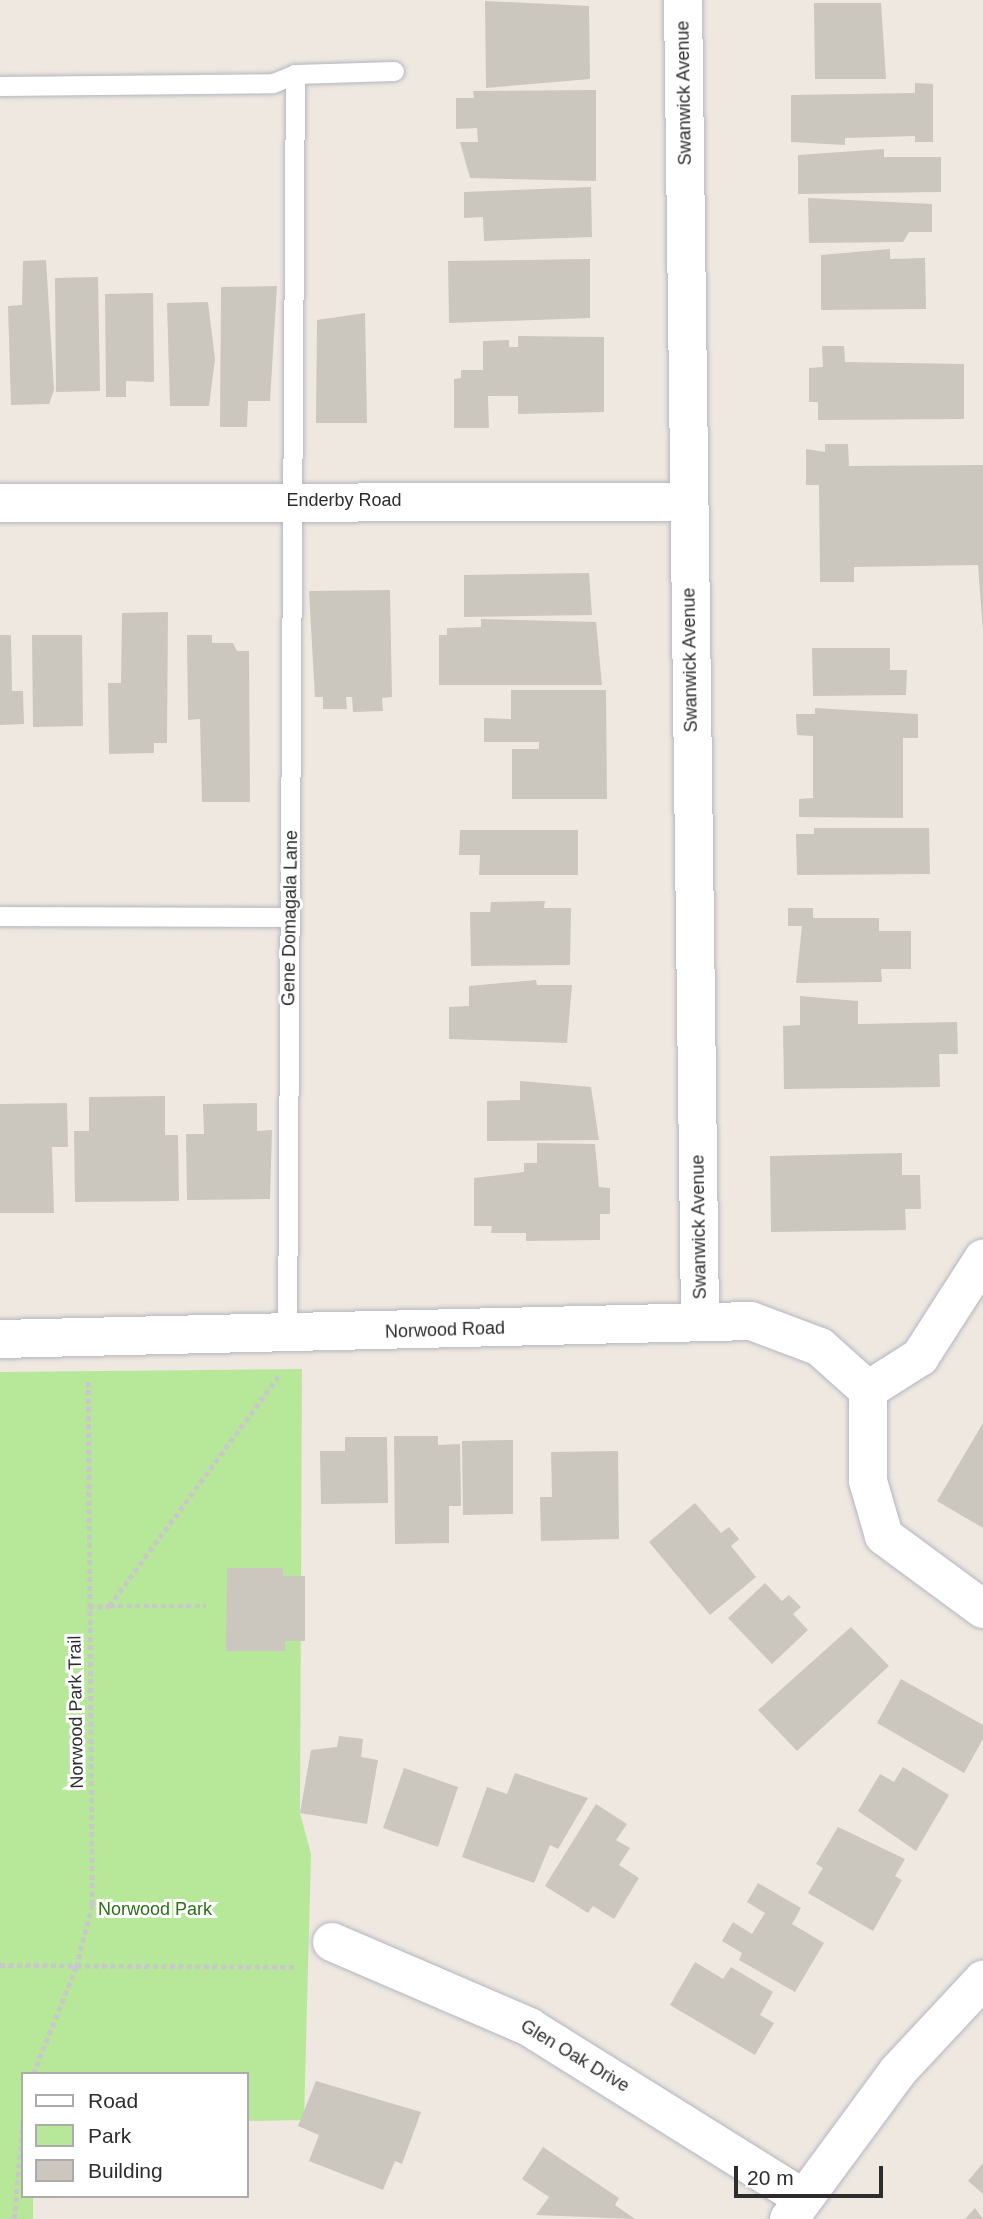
<!DOCTYPE html>
<style>
body{margin:0}
#map{position:relative;width:983px;height:2219px;overflow:hidden;background:#efe8e0;font-family:Helvetica,sans-serif}
div>[style]{position:absolute}
.green>*{inset:0;background:#b7e89a}
.building>*{inset:0;background:#cbc6be}
.path>*{height:4.5px;margin-top:-2.25px;transform-origin:0;background:repeating-linear-gradient(90deg,#c8c8c8 0 5px,transparent 0 8.5px)}
.roads{filter:drop-shadow(0 0 2px #b3b6c1) drop-shadow(0 0 2px #b3b6c1)}
.lane>*{height:19px;margin:-9.5px;padding:0 9.5px;transform-origin:9.5px;border-radius:9.5px;background:#fff}
.street>*{height:38px;margin:-19px;padding:0 19px;transform-origin:19px;border-radius:19px;background:#fff}
span{translate:-50% -50%;white-space:nowrap;text-align:center;line-height:1.15;-webkit-text-stroke:6px #fff;paint-order:stroke}
.street-label{font-size:18px;color:#2d2d2d}
.park-label{font-size:18px;color:#2c7117}
.legend{position:absolute;left:21px;top:2072px;width:228px;height:126px;box-sizing:border-box;background:#fff;border:2px solid #ababab;margin:0;padding:9px 12px;list-style:none;font-size:21px;color:#2d2d2d}
.legend li{display:flex;align-items:center;gap:14px;height:35px}
.legend b{width:35px;border:2px solid #ababab}
.scale{position:absolute;left:734px;top:2166px;width:149px;height:32px;box-sizing:border-box;border:4px solid #2d2d2d;border-top:0;padding-left:9px;font-size:21px;line-height:24px;white-space:nowrap;color:#2d2d2d;-webkit-text-stroke:5px #fff;paint-order:stroke}
</style>
<div id="map">
<div class="green">
<div style="clip-path:polygon(302px 1369px,300px 1813px,311px 1854px,304px 2120px,247px 2121px,247px 2074px,23px 2074px,23px 2196px,33px 2196px,33px 2219px,0 2219px,0 1372px)"></div>
</div>
<div class="building">
<div style="clip-path:polygon(485px 1px,589px 6px,590px 79px,486px 88px)"></div>
<div style="clip-path:polygon(814px 3px,881px 3px,886px 79px,815px 79px)"></div>
<div style="clip-path:polygon(915px 83px,933px 84px,933px 142px,915px 142px,915px 136px,845px 138px,845px 145px,791px 142px,791px 95px,915px 93px)"></div>
<div style="clip-path:polygon(596px 90px,596px 181px,470px 178px,460px 142px,478px 142px,477px 128px,456px 129px,456px 98px,474px 98px,473px 91px)"></div>
<div style="clip-path:polygon(884px 149px,884px 157px,941px 157px,941px 192px,798px 194px,798px 155px)"></div>
<div style="clip-path:polygon(591px 187px,592px 237px,484px 241px,483px 217px,464px 218px,464px 192px)"></div>
<div style="clip-path:polygon(808px 198px,932px 204px,932px 232px,909px 232px,903px 242px,809px 243px)"></div>
<div style="clip-path:polygon(890px 249px,890px 259px,925px 258px,926px 309px,821px 310px,821px 255px)"></div>
<div style="clip-path:polygon(590px 259px,590px 318px,449px 323px,448px 261px)"></div>
<div style="clip-path:polygon(46px 260px,54px 390px,49px 404px,11px 405px,8px 306px,22px 305px,23px 261px)"></div>
<div style="clip-path:polygon(98px 277px,100px 391px,56px 392px,55px 278px)"></div>
<div style="clip-path:polygon(277px 286px,270px 401px,248px 401px,247px 427px,220px 427px,221px 287px)"></div>
<div style="clip-path:polygon(153px 293px,154px 382px,126px 381px,126px 397px,106px 397px,105px 294px)"></div>
<div style="clip-path:polygon(208px 302px,215px 359px,209px 406px,170px 406px,167px 303px)"></div>
<div style="clip-path:polygon(365px 313px,367px 423px,316px 423px,317px 320px)"></div>
<div style="clip-path:polygon(518px 336px,604px 337px,604px 412px,518px 414px,518px 396px,488px 396px,489px 428px,454px 428px,454px 379px,461px 378px,461px 370px,483px 370px,483px 341px,509px 340px,509px 347px,518px 347px)"></div>
<div style="clip-path:polygon(822px 346px,844px 346px,845px 362px,964px 364px,964px 419px,818px 420px,818px 402px,809px 402px,809px 368px,823px 367px)"></div>
<div style="clip-path:polygon(825px 444px,848px 444px,849px 466px,983px 465px,983px 631px,978px 565px,854px 567px,854px 582px,820px 582px,819px 485px,806px 485px,806px 449px,825px 452px)"></div>
<div style="clip-path:polygon(589px 573px,592px 615px,464px 617px,464px 575px)"></div>
<div style="clip-path:polygon(390px 590px,392px 697px,382px 698px,383px 711px,353px 712px,352px 697px,346px 697px,347px 709px,323px 709px,323px 697px,315px 697px,309px 591px)"></div>
<div style="clip-path:polygon(168px 612px,167px 743px,154px 743px,154px 753px,109px 754px,108px 683px,121px 683px,122px 613px)"></div>
<div style="clip-path:polygon(481px 619px,596px 622px,602px 685px,439px 685px,439px 635px,447px 635px,447px 628px,481px 627px)"></div>
<div style="clip-path:polygon(0 635px,11px 635px,12px 691px,23px 691px,24px 724px,0 725px)"></div>
<div style="clip-path:polygon(32px 635px,82px 635px,83px 726px,33px 727px)"></div>
<div style="clip-path:polygon(187px 635px,212px 635px,212px 643px,233px 643px,237px 651px,249px 651px,250px 802px,202px 802px,200px 719px,188px 720px)"></div>
<div style="clip-path:polygon(812px 648px,890px 648px,890px 670px,907px 670px,906px 695px,813px 696px)"></div>
<div style="clip-path:polygon(511px 690px,606px 690px,607px 799px,512px 799px,512px 749px,539px 749px,539px 742px,484px 742px,484px 718px,511px 719px)"></div>
<div style="clip-path:polygon(815px 708px,918px 714px,918px 738px,903px 738px,903px 818px,799px 817px,799px 799px,813px 798px,813px 736px,797px 735px,796px 714px,815px 714px)"></div>
<div style="clip-path:polygon(814px 828px,929px 828px,930px 874px,797px 875px,796px 834px,814px 834px)"></div>
<div style="clip-path:polygon(460px 830px,578px 830px,578px 875px,479px 875px,480px 855px,459px 855px)"></div>
<div style="clip-path:polygon(545px 901px,544px 908px,571px 908px,570px 965px,471px 966px,470px 912px,490px 912px,491px 902px)"></div>
<div style="clip-path:polygon(788px 908px,813px 908px,813px 918px,879px 918px,879px 931px,911px 931px,911px 969px,881px 969px,882px 982px,796px 983px,802px 926px,788px 926px)"></div>
<div style="clip-path:polygon(536px 980px,537px 985px,572px 985px,567px 1043px,449px 1039px,449px 1007px,469px 1006px,469px 986px)"></div>
<div style="clip-path:polygon(800px 996px,858px 1001px,858px 1024px,957px 1022px,958px 1054px,939px 1054px,940px 1087px,784px 1089px,783px 1026px,800px 1025px)"></div>
<div style="clip-path:polygon(520px 1081px,591px 1087px,599px 1140px,487px 1141px,487px 1101px,520px 1100px)"></div>
<div style="clip-path:polygon(165px 1096px,165px 1135px,178px 1135px,179px 1201px,75px 1202px,74px 1131px,89px 1131px,89px 1097px)"></div>
<div style="clip-path:polygon(67px 1103px,68px 1147px,52px 1147px,54px 1213px,0 1213px,0 1104px)"></div>
<div style="clip-path:polygon(257px 1103px,257px 1131px,272px 1130px,270px 1199px,187px 1200px,186px 1134px,204px 1134px,203px 1104px)"></div>
<div style="clip-path:polygon(537px 1143px,595px 1144px,599px 1187px,610px 1188px,610px 1214px,600px 1214px,600px 1240px,526px 1241px,526px 1233px,491px 1233px,492px 1226px,474px 1226px,474px 1178px,524px 1172px,524px 1163px,537px 1163px)"></div>
<div style="clip-path:polygon(902px 1153px,902px 1175px,920px 1175px,921px 1209px,905px 1209px,906px 1230px,771px 1232px,770px 1156px)"></div>
<div style="clip-path:polygon(983px 1423px,983px 1528px,937px 1501px)"></div>
<div style="clip-path:polygon(394px 1436px,438px 1436px,438px 1445px,460px 1444px,461px 1506px,449px 1506px,449px 1543px,395px 1544px)"></div>
<div style="clip-path:polygon(345px 1437px,387px 1437px,388px 1503px,321px 1504px,320px 1451px,345px 1451px)"></div>
<div style="clip-path:polygon(513px 1440px,513px 1514px,463px 1515px,462px 1441px)"></div>
<div style="clip-path:polygon(618px 1451px,619px 1539px,541px 1541px,540px 1497px,552px 1497px,551px 1452px)"></div>
<div style="clip-path:polygon(695px 1503px,721px 1533px,729px 1527px,739px 1539px,731px 1546px,756px 1577px,710px 1615px,649px 1542px)"></div>
<div style="clip-path:polygon(227px 1568px,283px 1568px,283px 1576px,305px 1576px,305px 1641px,285px 1641px,285px 1651px,226px 1651px)"></div>
<div style="clip-path:polygon(765px 1583px,782px 1601px,789px 1595px,801px 1607px,793px 1614px,808px 1630px,772px 1664px,728px 1618px)"></div>
<div style="clip-path:polygon(851px 1627px,889px 1666px,797px 1751px,758px 1710px)"></div>
<div style="clip-path:polygon(901px 1679px,983px 1725px,983px 1739px,964px 1773px,877px 1723px)"></div>
<div style="clip-path:polygon(339px 1736px,363px 1739px,361px 1757px,378px 1760px,367px 1824px,300px 1813px,311px 1750px,337px 1747px)"></div>
<div style="clip-path:polygon(903px 1767px,949px 1795px,916px 1851px,858px 1811px,880px 1774px,894px 1782px)"></div>
<div style="clip-path:polygon(404px 1768px,458px 1787px,438px 1847px,383px 1828px)"></div>
<div style="clip-path:polygon(515px 1773px,588px 1798px,558px 1849px,550px 1845px,534px 1883px,462px 1857px,487px 1787px,507px 1794px)"></div>
<div style="clip-path:polygon(596px 1804px,627px 1824px,616px 1840px,630px 1848px,619px 1865px,639px 1878px,614px 1919px,593px 1906px,588px 1913px,545px 1886px)"></div>
<div style="clip-path:polygon(838px 1827px,905px 1859px,895px 1876px,902px 1880px,873px 1931px,808px 1893px,823px 1868px,816px 1864px)"></div>
<div style="clip-path:polygon(758px 1883px,801px 1908px,792px 1924px,824px 1943px,795px 1992px,739px 1960px,742px 1953px,722px 1941px,733px 1922px,752px 1934px,765px 1913px,747px 1902px)"></div>
<div style="clip-path:polygon(695px 1962px,723px 1979px,731px 1967px,773px 1992px,760px 2015px,774px 2023px,755px 2055px,670px 2005px)"></div>
<div style="clip-path:polygon(316px 2081px,421px 2112px,402px 2164px,395px 2161px,383px 2190px,309px 2161px,319px 2135px,298px 2126px)"></div>
<div style="clip-path:polygon(543px 2147px,619px 2198px,615px 2205px,635px 2219px,536px 2215px,549px 2197px,522px 2179px)"></div>
<div style="clip-path:polygon(983px 2163px,983px 2194px,968px 2181px)"></div>
<div style="clip-path:polygon(975px 2208px,983px 2219px,965px 2219px)"></div>
</div>
<div class="path">
<div style="left:110px;top:1606px;width:96px"></div>
<div style="left:89px;top:1607px;width:20px;rotate:-3deg"></div>
<div style="left:109px;top:1606px;width:285px;rotate:-53.6deg"></div>
<div style="left:0;top:1965px;width:297px;rotate:0.4deg"></div>
<div style="left:33px;top:2074px;width:115px;rotate:-68.1deg"></div>
<div style="left:76px;top:1967px;width:64px;rotate:-75.5deg"></div>
<div style="left:92px;top:1905px;width:523px;rotate:-90.44deg"></div>
<div style="left:14px;top:2219px;width:99px;rotate:-84.8deg"></div>
</div>
<div class="roads">
<div class="lane">
<div style="left:0;top:86px;width:273px;rotate:-0.6deg"></div>
<div style="left:273px;top:83px;width:24px;rotate:-22deg"></div>
<div style="left:295px;top:74px;width:99px;rotate:-1.7deg"></div>
<div style="left:0;top:916px;width:289px;rotate:0.2deg"></div>
<div style="left:287px;top:1337px;width:1263px;rotate:-89.64deg"></div>
</div>
<div class="street">
<div style="left:683px;top:0;width:1320px;rotate:89.26deg"></div>
<div style="left:0;top:503px;width:688px;rotate:-0.08deg"></div>
<div style="left:0;top:1339px;width:751px;rotate:-1.37deg"></div>
<div style="left:751px;top:1321px;width:74px;rotate:20.6deg"></div>
<div style="left:820px;top:1347px;width:64px;rotate:41.9deg"></div>
<div style="left:868px;top:1390px;width:91px;rotate:90deg"></div>
<div style="left:868px;top:1481px;width:57px;rotate:73.8deg"></div>
<div style="left:884px;top:1536px;width:123px;rotate:36.4deg"></div>
<div style="left:868px;top:1390px;width:62px;rotate:-32.4deg"></div>
<div style="left:920px;top:1357px;width:117px;rotate:-57.3deg"></div>
<div style="left:332px;top:1942px;width:215px;rotate:23.3deg"></div>
<div style="left:529px;top:2027px;width:323px;rotate:32deg"></div>
<div style="left:789px;top:2219px;width:184px;rotate:-53.6deg"></div>
<div style="left:898px;top:2071px;width:125px;rotate:-47deg"></div>
</div>
</div>
<div class="street-label">
<span style="left:684px;top:93px;rotate:-91deg">Swanwick Avenue</span>
<span style="left:344px;top:500px">Enderby Road</span>
<span style="left:690px;top:660px;rotate:-91deg">Swanwick Avenue</span>
<span style="left:290px;top:918px;rotate:-89deg">Gene Domagala Lane</span>
<span style="left:699px;top:1227px;rotate:-91deg">Swanwick Avenue</span>
<span style="left:445px;top:1330px;rotate:-2deg">Norwood Road</span>
<span style="left:76px;top:1712px;rotate:-91deg">Norwood Park Trail</span>
<span style="left:575px;top:2056px;rotate:31deg">Glen Oak Drive</span>
</div>
<div class="park-label">
<span style="left:155px;top:1909px">Norwood Park</span>
</div>
<ul class="legend">
<li><b style="height:9px;background:#fff"></b>Road</li>
<li><b style="height:19px;background:#b7e89a"></b>Park</li>
<li><b style="height:19px;background:#cbc6be"></b>Building</li>
</ul>
<div class="scale">20 m</div>
</div>
